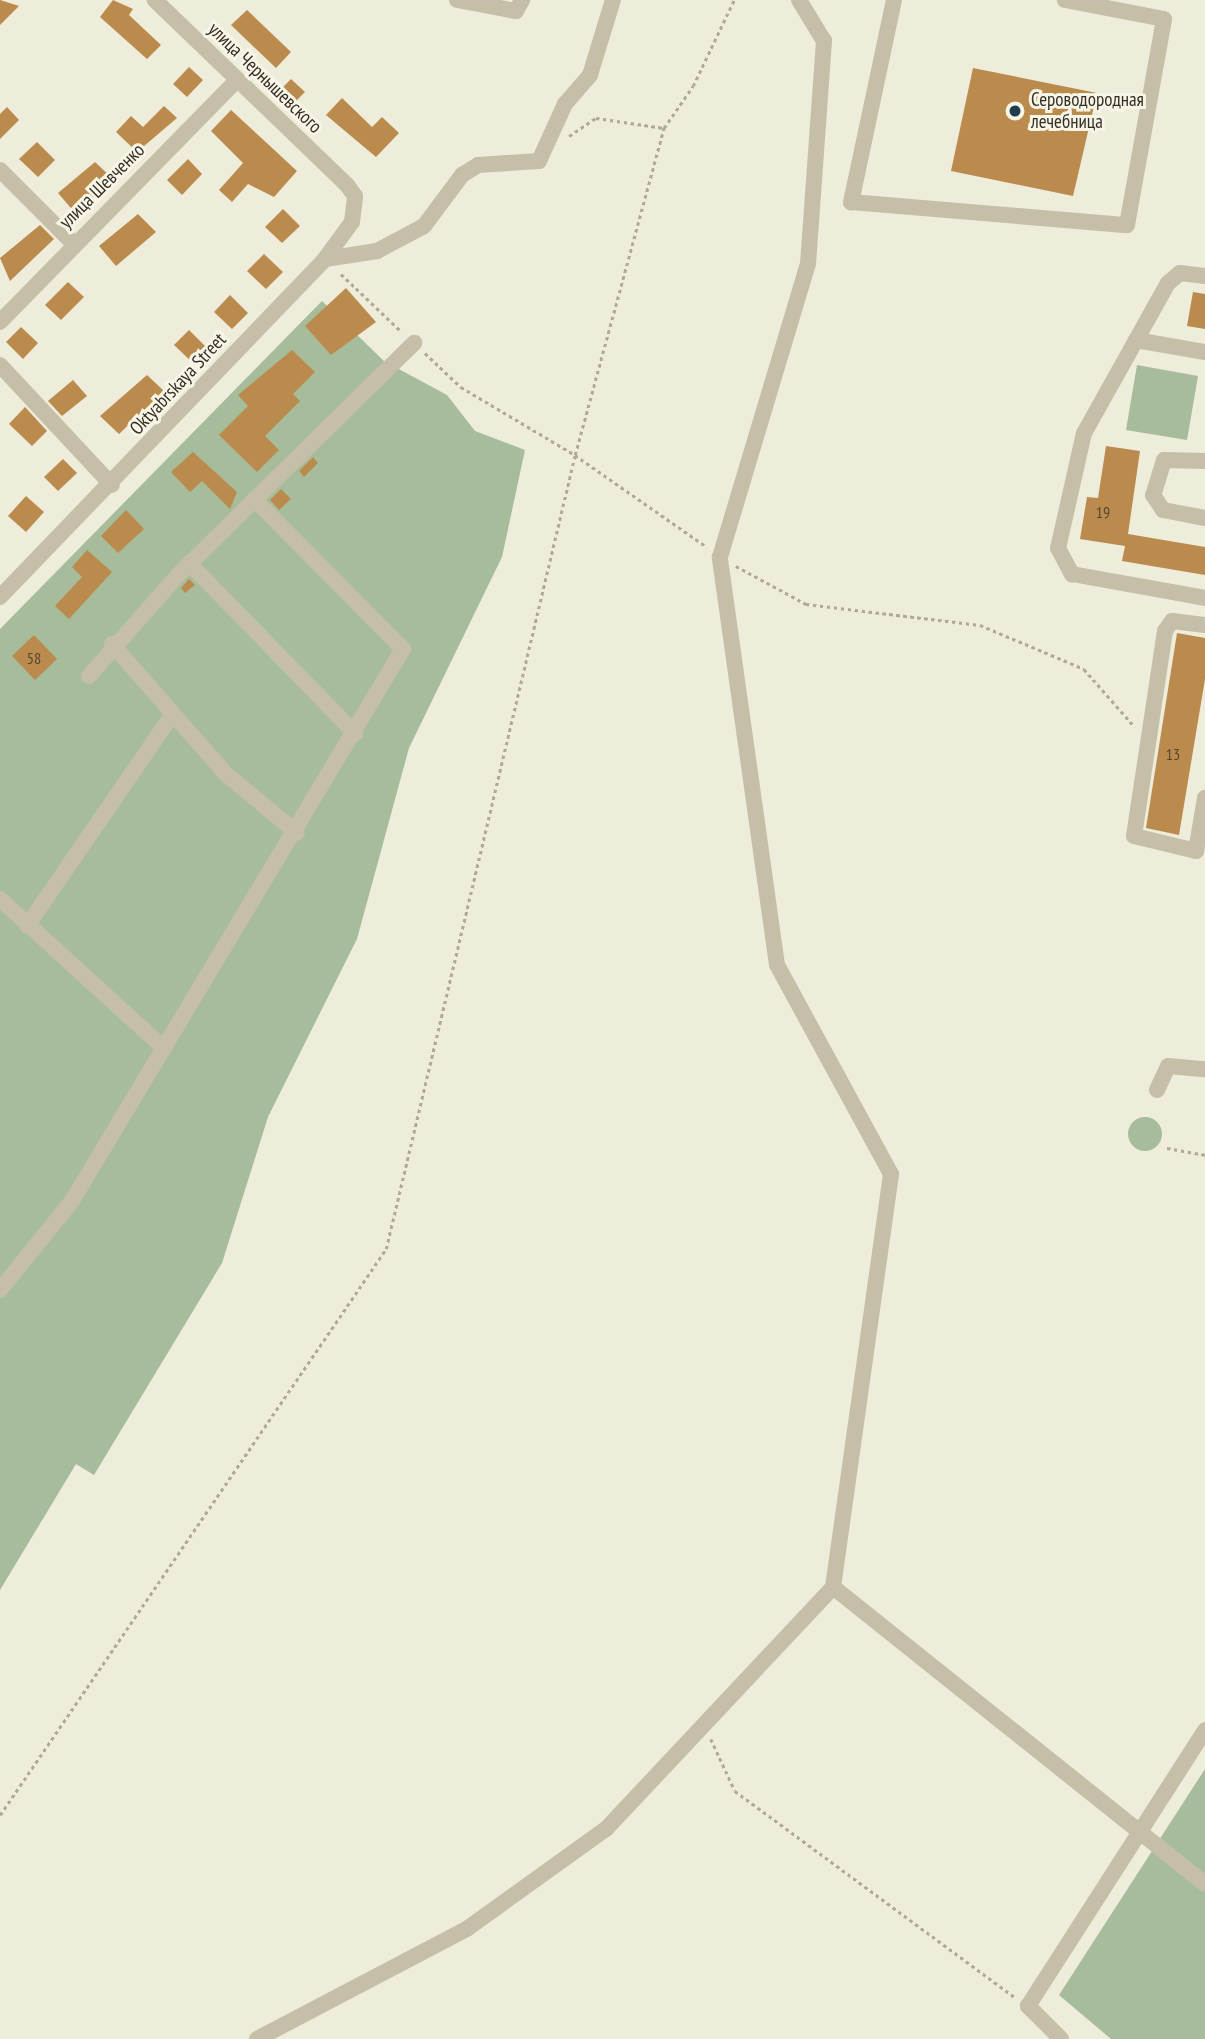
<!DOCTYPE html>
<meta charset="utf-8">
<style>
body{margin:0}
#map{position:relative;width:1205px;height:2039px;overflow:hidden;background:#eeecda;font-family:"PT Sans Narrow",sans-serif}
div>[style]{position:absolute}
.green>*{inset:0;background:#a6bc9b}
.round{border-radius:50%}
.building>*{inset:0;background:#ba8b4c}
.path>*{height:2.5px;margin-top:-1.25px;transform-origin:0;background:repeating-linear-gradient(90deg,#b1a991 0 3.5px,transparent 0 7px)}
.minor>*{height:16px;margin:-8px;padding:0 8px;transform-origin:8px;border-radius:8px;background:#c5bfa7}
.dots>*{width:19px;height:19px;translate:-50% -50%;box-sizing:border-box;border:4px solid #f7f5e5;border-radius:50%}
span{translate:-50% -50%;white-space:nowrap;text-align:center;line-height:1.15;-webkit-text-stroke:6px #f7f5e5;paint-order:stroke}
.number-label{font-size:16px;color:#544530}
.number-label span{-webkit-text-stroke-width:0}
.street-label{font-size:19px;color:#322e27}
.poi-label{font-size:19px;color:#322e27}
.left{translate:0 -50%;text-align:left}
</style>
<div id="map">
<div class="green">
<div style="clip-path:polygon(322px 301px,384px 361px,447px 395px,475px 431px,525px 450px,502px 557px,409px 748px,357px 939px,268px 1117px,222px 1263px,94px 1475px,76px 1464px,0 1590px,0 629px)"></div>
<div style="clip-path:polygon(1137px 365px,1198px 376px,1187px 440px,1126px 430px)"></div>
<div class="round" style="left:1128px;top:1117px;width:34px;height:34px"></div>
<div style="clip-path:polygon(1205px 1769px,1205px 2039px,1111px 2039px,1059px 1995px)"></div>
</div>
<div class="building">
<div style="clip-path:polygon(0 0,19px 6px,0 25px)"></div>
<div style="clip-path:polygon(113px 0,133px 9px,129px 15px,161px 45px,147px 59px,100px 17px)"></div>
<div style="clip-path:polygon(247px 10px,291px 52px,276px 68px,231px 25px)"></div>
<div style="clip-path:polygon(189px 67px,203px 80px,187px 97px,173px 84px)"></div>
<div style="clip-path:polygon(973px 68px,1097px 93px,1073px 196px,951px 171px)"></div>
<div style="clip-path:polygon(291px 79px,305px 92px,290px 107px,277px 93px)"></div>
<div style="clip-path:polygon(342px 98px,372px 127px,382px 117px,399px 133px,376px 157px,326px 115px)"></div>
<div style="clip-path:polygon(164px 106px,177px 118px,137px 152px,116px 132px,131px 116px,143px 127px)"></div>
<div style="clip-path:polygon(7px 107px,19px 120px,0 139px,0 114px)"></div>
<div style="clip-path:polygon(231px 110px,297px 171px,274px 197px,248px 184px,232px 202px,219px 190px,243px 163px,211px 131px)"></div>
<div style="clip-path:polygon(37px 142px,55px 160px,38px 177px,19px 159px)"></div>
<div style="clip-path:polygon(188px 159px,202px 174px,182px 195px,167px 180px)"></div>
<div style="clip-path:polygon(95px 162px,113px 179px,76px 214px,58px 193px)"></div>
<div style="clip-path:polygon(283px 209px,300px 226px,282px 243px,265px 227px)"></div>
<div style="clip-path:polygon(138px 214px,156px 232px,116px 266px,99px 246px)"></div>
<div style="clip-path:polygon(40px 225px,54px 239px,10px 281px,0 258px)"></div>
<div style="clip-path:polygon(264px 254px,283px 272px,266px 289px,247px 271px)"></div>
<div style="clip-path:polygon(68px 282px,84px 297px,61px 320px,45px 305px)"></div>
<div style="clip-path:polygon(346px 288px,376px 322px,331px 355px,305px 326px)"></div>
<div style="clip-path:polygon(1193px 292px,1205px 294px,1205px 329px,1187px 326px)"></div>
<div style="clip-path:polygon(230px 295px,248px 313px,232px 329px,214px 312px)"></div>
<div style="clip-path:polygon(21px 327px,38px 343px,23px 359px,6px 342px)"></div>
<div style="clip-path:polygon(189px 330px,206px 347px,192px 362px,174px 345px)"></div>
<div style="clip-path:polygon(292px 350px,315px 372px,293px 394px,300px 401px,265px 436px,279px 450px,257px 472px,219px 435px,248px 406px,238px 395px)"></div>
<div style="clip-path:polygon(147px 375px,164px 391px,119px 434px,100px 416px)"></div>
<div style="clip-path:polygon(73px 380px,87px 396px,62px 416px,48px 401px)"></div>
<div style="clip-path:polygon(25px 407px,47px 431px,32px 446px,9px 424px)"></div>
<div style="clip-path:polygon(1106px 446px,1140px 451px,1128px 534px,1205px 547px,1205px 575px,1122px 561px,1125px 546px,1080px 539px,1087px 497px,1098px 498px)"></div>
<div style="clip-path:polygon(193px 452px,237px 492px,230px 509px,202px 481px,190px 492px,171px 472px)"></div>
<div style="clip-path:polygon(313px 457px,318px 463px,304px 477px,299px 471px)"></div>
<div style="clip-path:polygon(63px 459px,77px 473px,58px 491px,44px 477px)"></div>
<div style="clip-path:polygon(281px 489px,291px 499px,279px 510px,270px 500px)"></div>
<div style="clip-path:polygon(26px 496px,44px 512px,26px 532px,8px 516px)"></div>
<div style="clip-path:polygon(126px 510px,144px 529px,118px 553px,101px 536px)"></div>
<div style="clip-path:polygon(87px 550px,112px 572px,69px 619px,55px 606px,82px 577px,72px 567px)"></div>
<div style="clip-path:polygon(189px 579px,195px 585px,185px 593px,181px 588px)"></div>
<div style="clip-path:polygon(1177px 633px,1205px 638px,1205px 679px,1179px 835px,1146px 828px)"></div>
<div style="clip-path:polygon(34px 635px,57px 659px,35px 680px,12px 656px)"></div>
</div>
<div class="path">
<div style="left:569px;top:136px;width:32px;rotate:-34deg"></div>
<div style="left:596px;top:118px;width:69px;rotate:8.4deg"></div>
<div style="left:341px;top:274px;width:84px;rotate:43.6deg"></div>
<div style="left:425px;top:353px;width:50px;rotate:43.4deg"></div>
<div style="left:461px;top:387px;width:133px;rotate:30.8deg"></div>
<div style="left:575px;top:455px;width:161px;rotate:34.9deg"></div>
<div style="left:736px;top:566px;width:80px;rotate:28.5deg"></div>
<div style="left:806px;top:604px;width:175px;rotate:6.9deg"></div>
<div style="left:980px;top:625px;width:113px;rotate:22.9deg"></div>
<div style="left:1084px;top:669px;width:77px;rotate:48.7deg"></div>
<div style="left:1167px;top:1148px;width:39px;rotate:10deg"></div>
<div style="left:711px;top:1739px;width:57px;rotate:65.2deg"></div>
<div style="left:735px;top:1791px;width:349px;rotate:36.4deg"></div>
<div style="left:0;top:1815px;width:685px;rotate:-55.71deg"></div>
<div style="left:386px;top:1249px;width:816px;rotate:-76.61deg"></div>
<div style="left:575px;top:455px;width:339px;rotate:-74.8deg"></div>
<div style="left:664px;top:128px;width:51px;rotate:-55.4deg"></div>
<div style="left:693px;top:86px;width:95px;rotate:-64.5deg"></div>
</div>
<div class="minor">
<div style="left:457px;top:0;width:60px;rotate:10.6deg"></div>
<div style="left:516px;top:11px;width:13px;rotate:-61deg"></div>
<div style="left:894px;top:0;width:207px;rotate:102deg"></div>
<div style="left:851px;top:202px;width:277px;rotate:4.8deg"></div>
<div style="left:1127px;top:225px;width:209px;rotate:-79.8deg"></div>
<div style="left:1164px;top:19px;width:101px;rotate:-169.1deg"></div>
<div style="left:0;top:170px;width:105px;rotate:45deg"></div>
<div style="left:325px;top:259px;width:53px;rotate:-8.7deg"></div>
<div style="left:377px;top:251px;width:53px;rotate:-28deg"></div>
<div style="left:424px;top:226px;width:64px;rotate:-53.3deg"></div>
<div style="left:462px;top:175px;width:19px;rotate:-32deg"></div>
<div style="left:478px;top:165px;width:61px;rotate:-3.8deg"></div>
<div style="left:539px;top:161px;width:63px;rotate:-65.5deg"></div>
<div style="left:565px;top:104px;width:38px;rotate:-49deg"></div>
<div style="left:590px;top:75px;width:78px;rotate:-73deg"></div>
<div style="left:1205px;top:276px;width:25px;rotate:-173deg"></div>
<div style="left:1180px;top:273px;width:16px;rotate:140deg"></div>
<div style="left:1168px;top:283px;width:172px;rotate:119.2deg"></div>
<div style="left:1084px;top:433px;width:118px;rotate:102.7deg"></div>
<div style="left:1058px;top:548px;width:30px;rotate:62deg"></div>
<div style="left:1072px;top:574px;width:135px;rotate:10.2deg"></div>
<div style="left:0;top:322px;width:337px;rotate:-45.6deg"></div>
<div style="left:1136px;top:340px;width:70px;rotate:9.9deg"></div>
<div style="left:0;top:365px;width:164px;rotate:47deg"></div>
<div style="left:1205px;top:461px;width:41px;rotate:-178.6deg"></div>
<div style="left:1164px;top:460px;width:37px;rotate:107deg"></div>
<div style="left:1153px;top:495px;width:18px;rotate:56deg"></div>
<div style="left:1163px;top:510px;width:43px;rotate:10.8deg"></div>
<div style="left:189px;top:563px;width:238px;rotate:45.7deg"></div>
<div style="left:0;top:597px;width:469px;rotate:-46.1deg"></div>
<div style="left:325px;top:259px;width:46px;rotate:-53.9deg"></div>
<div style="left:352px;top:222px;width:26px;rotate:-83deg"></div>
<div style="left:355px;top:196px;width:14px;rotate:-126deg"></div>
<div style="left:347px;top:185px;width:267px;rotate:-136.1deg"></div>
<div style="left:1205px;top:625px;width:33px;rotate:-173deg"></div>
<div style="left:1172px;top:621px;width:12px;rotate:125deg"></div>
<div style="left:1165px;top:631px;width:207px;rotate:98.6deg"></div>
<div style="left:1134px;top:836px;width:64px;rotate:13.6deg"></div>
<div style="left:1196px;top:851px;width:54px;rotate:-80.4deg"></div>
<div style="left:112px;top:644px;width:173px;rotate:48.8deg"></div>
<div style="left:226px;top:774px;width:92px;rotate:39.7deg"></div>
<div style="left:89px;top:676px;width:136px;rotate:-48.6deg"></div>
<div style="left:179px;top:574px;width:330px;rotate:-44.5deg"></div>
<div style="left:0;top:899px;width:222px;rotate:42.3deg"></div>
<div style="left:27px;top:926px;width:256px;rotate:-55.5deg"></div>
<div style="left:1157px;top:1090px;width:26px;rotate:-65deg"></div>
<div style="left:1168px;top:1066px;width:37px;rotate:5deg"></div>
<div style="left:0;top:1290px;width:114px;rotate:-51deg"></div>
<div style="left:72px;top:1201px;width:644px;rotate:-59.05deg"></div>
<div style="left:403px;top:649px;width:211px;rotate:-134.8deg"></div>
<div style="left:833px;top:1587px;width:476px;rotate:38.6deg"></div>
<div style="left:257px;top:2039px;width:238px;rotate:-27.7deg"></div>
<div style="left:468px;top:1928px;width:170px;rotate:-35.7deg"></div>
<div style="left:606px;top:1829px;width:332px;rotate:-46.8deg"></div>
<div style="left:833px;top:1587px;width:417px;rotate:-82deg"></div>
<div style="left:891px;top:1174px;width:238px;rotate:-118.6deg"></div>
<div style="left:777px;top:965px;width:412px;rotate:-98deg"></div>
<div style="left:720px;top:557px;width:306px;rotate:-73.3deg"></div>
<div style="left:808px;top:264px;width:224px;rotate:-85.9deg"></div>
<div style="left:824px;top:41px;width:48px;rotate:-121.4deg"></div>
<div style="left:1061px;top:2039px;width:47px;rotate:-135deg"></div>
<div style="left:1028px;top:2006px;width:328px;rotate:-57.3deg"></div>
</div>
<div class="dots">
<div style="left:1015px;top:111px;background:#213d50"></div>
</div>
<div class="number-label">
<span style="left:1103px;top:512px">19</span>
<span style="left:34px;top:658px">58</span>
<span style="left:1173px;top:754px">13</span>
</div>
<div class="street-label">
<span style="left:265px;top:78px;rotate:44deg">улица Чернышевского</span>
<span style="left:102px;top:186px;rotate:-45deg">улица Шевченко</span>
<span style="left:178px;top:384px;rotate:-47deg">Oktyabrskaya Street</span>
</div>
<div class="poi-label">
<span class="left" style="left:1031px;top:111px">Сероводородная<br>лечебница</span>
</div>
</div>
